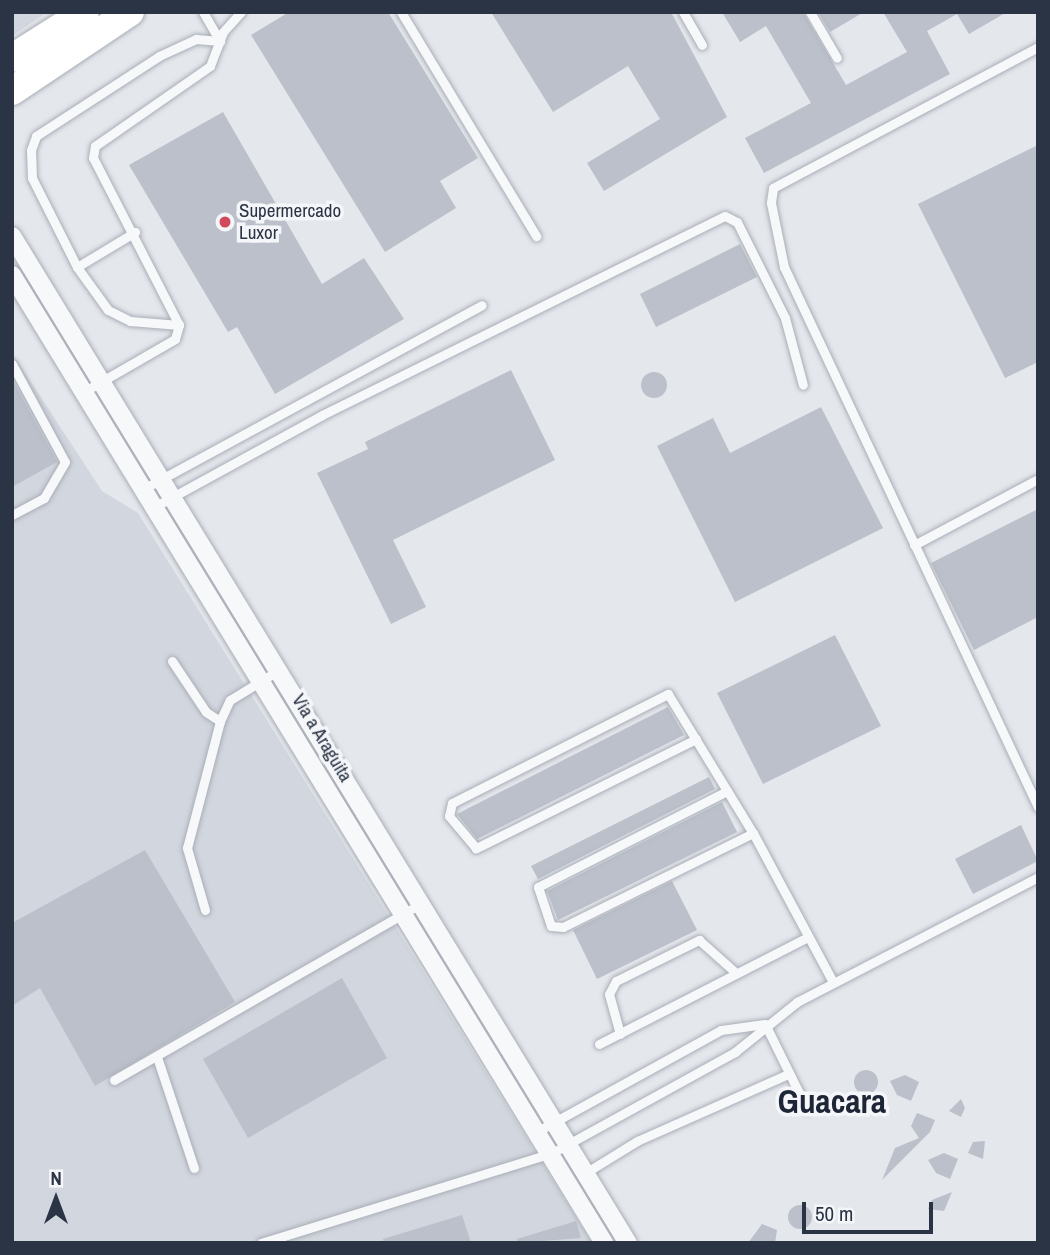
<!DOCTYPE html>
<style>
body{margin:0}
#map{position:relative;width:1050px;height:1255px;overflow:hidden;background:#e4e7ec;font-family:"Archivo Narrow",sans-serif}
div>[style]{position:absolute}
.built>*{inset:0;background:#d2d6de}
.building>*{inset:0;background:#bbc0ca}
.round{border-radius:50%}
.roads{filter:drop-shadow(0 0 2px #a9aeb7) drop-shadow(0 0 2px #a9aeb7)}
.service>*{height:9px;margin:-4.5px;padding:0 4.5px;transform-origin:4.5px;border-radius:4.5px;background:#f7f8fa}
.minor>*{height:18px;margin:-9px;padding:0 9px;transform-origin:9px;border-radius:9px;background:#f7f8fa}
.primary>*{height:28px;margin:-14px;padding:0 14px;transform-origin:14px;border-radius:14px;background:#fff}
.dots>*{width:19px;height:19px;translate:-50% -50%;box-sizing:border-box;border:4px solid #f4f6f9;border-radius:50%}
span{translate:-50% -50%;white-space:nowrap;text-align:center;line-height:1.15;-webkit-text-stroke:7px #f4f6f9;paint-order:stroke}
.poi-label{font-size:19px;color:#2b3445}
.left{translate:0 -50%;text-align:left}
.street-label{font-size:19px;color:#2b3445}
.town-label{font-size:33px;color:#1d2536;font-weight:700}
.frame{position:absolute;inset:0;border:14px solid #2b3445;pointer-events:none}
.north{position:absolute;left:21px;top:1164px;width:70px;height:70px;-webkit-text-stroke:5px #f4f6f9;paint-order:stroke;rotate:0deg;font-size:19px;font-weight:700;line-height:28px;text-align:center;color:#2b3445}
.north::after{content:'';display:block;margin:auto;width:24px;height:32px;background:#2b3445;clip-path:polygon(50% 0,100% 100%,50% 72%,0 100%)}
.scale{position:absolute;left:802px;top:1202px;width:131px;height:32px;box-sizing:border-box;border:4px solid #2b3445;border-top:0;padding-left:9px;font-size:21px;line-height:24px;white-space:nowrap;color:#2b3445;-webkit-text-stroke:5px #f4f6f9;paint-order:stroke}
</style>
<div id="map">
<div class="built">
<div style="clip-path:polygon(12px 12px,47px 12px,12px 36px)"></div>
<div style="clip-path:polygon(12px 353px,102px 491px,138px 513px,592px 1243px,12px 1243px)"></div>
</div>
<div class="building">
<div style="clip-path:polygon(289px 12px,388px 12px,478px 158px,440px 181px,456px 208px,385px 252px,251px 35px)"></div>
<div style="clip-path:polygon(491px 12px,671px 12px,727px 117px,604px 191px,587px 163px,660px 119px,628px 66px,553px 112px)"></div>
<div style="clip-path:polygon(722px 12px,803px 12px,846px 85px,907px 52px,883px 12px,1007px 12px,969px 34px,957px 14px,927px 31px,950px 74px,764px 173px,745px 138px,811px 103px,766px 26px,740px 42px)"></div>
<div style="clip-path:polygon(818px 12px,864px 12px,830px 32px)"></div>
<div style="clip-path:polygon(223px 112px,322px 284px,364px 258px,404px 319px,275px 394px,237px 327px,228px 332px,129px 165px)"></div>
<div style="clip-path:polygon(1038px 145px,1038px 362px,1005px 378px,918px 204px)"></div>
<div style="clip-path:polygon(740px 244px,757px 277px,656px 327px,640px 294px)"></div>
<div style="clip-path:polygon(511px 370px,555px 460px,393px 540px,426px 607px,391px 624px,317px 473px,368px 449px,365px 442px)"></div>
<div class="round" style="left:641px;top:372px;width:26px;height:26px"></div>
<div style="clip-path:polygon(12px 379px,57px 462px,12px 487px)"></div>
<div style="clip-path:polygon(821px 407px,883px 528px,735px 602px,657px 446px,713px 418px,730px 453px)"></div>
<div style="clip-path:polygon(1038px 509px,1038px 617px,974px 650px,931px 563px)"></div>
<div style="clip-path:polygon(835px 635px,881px 726px,763px 784px,717px 693px)"></div>
<div style="clip-path:polygon(668px 707px,684px 735px,477px 839px,457px 814px)"></div>
<div style="clip-path:polygon(709px 777px,715px 789px,538px 879px,531px 866px)"></div>
<div style="clip-path:polygon(722px 802px,737px 832px,558px 920px,547px 891px)"></div>
<div style="clip-path:polygon(1021px 825px,1038px 861px,973px 894px,955px 859px)"></div>
<div style="clip-path:polygon(145px 850px,235px 1002px,95px 1086px,40px 988px,12px 1006px,12px 923px)"></div>
<div style="clip-path:polygon(672px 881px,697px 930px,597px 979px,573px 930px)"></div>
<div style="clip-path:polygon(342px 978px,387px 1058px,248px 1138px,203px 1059px)"></div>
<div class="round" style="left:854px;top:1070px;width:24px;height:24px"></div>
<div style="clip-path:polygon(905px 1075px,919px 1082px,911px 1101px,897px 1095px,890px 1081px)"></div>
<div style="clip-path:polygon(961px 1099px,965px 1108px,961px 1117px,949px 1111px)"></div>
<div style="clip-path:polygon(917px 1113px,935px 1120px,930px 1132px,882px 1180px,895px 1148px,919px 1138px,911px 1126px)"></div>
<div style="clip-path:polygon(985px 1141px,983px 1159px,968px 1153px,973px 1142px)"></div>
<div style="clip-path:polygon(944px 1153px,958px 1159px,950px 1179px,936px 1173px,928px 1160px)"></div>
<div style="clip-path:polygon(952px 1192px,944px 1211px,928px 1209px,932px 1200px)"></div>
<div class="round" style="left:788px;top:1205px;width:24px;height:24px"></div>
<div style="clip-path:polygon(462px 1215px,471px 1243px,384px 1243px,383px 1239px)"></div>
<div style="clip-path:polygon(576px 1221px,581px 1238px,517px 1243px,517px 1239px)"></div>
<div style="clip-path:polygon(762px 1224px,777px 1230px,775px 1243px,748px 1243px)"></div>
</div>
<div class="roads">
<div class="service">
<div style="left:203px;top:12px;width:34px;rotate:60deg"></div>
<div style="left:401px;top:12px;width:262px;rotate:58.9deg"></div>
<div style="left:683px;top:12px;width:38px;rotate:60deg"></div>
<div style="left:810px;top:12px;width:53px;rotate:59.6deg"></div>
<div style="left:1038px;top:47px;width:300px;rotate:152deg"></div>
<div style="left:773px;top:188px;width:15px;rotate:98deg"></div>
<div style="left:771px;top:203px;width:65px;rotate:78.5deg"></div>
<div style="left:784px;top:267px;width:597px;rotate:64.81deg"></div>
<div style="left:77px;top:267px;width:68px;rotate:-31.1deg"></div>
<div style="left:179px;top:325px;width:49px;rotate:-175.3deg"></div>
<div style="left:130px;top:321px;width:25px;rotate:-153deg"></div>
<div style="left:108px;top:310px;width:53px;rotate:-125.8deg"></div>
<div style="left:77px;top:267px;width:100px;rotate:-116.8deg"></div>
<div style="left:32px;top:178px;width:28px;rotate:-92deg"></div>
<div style="left:31px;top:150px;width:15px;rotate:-70deg"></div>
<div style="left:36px;top:136px;width:147px;rotate:-33deg"></div>
<div style="left:159px;top:56px;width:41px;rotate:-24.7deg"></div>
<div style="left:196px;top:39px;width:24px;rotate:5deg"></div>
<div style="left:12px;top:364px;width:111px;rotate:61.6deg"></div>
<div style="left:65px;top:462px;width:42px;rotate:120.3deg"></div>
<div style="left:44px;top:498px;width:36px;rotate:152deg"></div>
<div style="left:85px;top:391px;width:104px;rotate:-30deg"></div>
<div style="left:175px;top:339px;width:15px;rotate:-74deg"></div>
<div style="left:179px;top:325px;width:188px;rotate:-117.2deg"></div>
<div style="left:93px;top:158px;width:12px;rotate:-81deg"></div>
<div style="left:95px;top:146px;width:140px;rotate:-34.8deg"></div>
<div style="left:210px;top:66px;width:36px;rotate:-69deg"></div>
<div style="left:223px;top:32px;width:27px;rotate:-48deg"></div>
<div style="left:145px;top:488px;width:383px;rotate:-28.5deg"></div>
<div style="left:156px;top:506px;width:189px;rotate:-28.7deg"></div>
<div style="left:322px;top:415px;width:449px;rotate:-26.3deg"></div>
<div style="left:725px;top:216px;width:13px;rotate:27deg"></div>
<div style="left:737px;top:222px;width:107px;rotate:63.4deg"></div>
<div style="left:785px;top:318px;width:69px;rotate:75deg"></div>
<div style="left:914px;top:545px;width:140px;rotate:-28deg"></div>
<div style="left:172px;top:661px;width:61px;rotate:56.3deg"></div>
<div style="left:206px;top:712px;width:17px;rotate:33deg"></div>
<div style="left:696px;top:739px;width:246px;rotate:153.6deg"></div>
<div style="left:476px;top:848px;width:42px;rotate:-130.2deg"></div>
<div style="left:449px;top:816px;width:13px;rotate:-77deg"></div>
<div style="left:452px;top:803px;width:242px;rotate:-26.8deg"></div>
<div style="left:668px;top:694px;width:163px;rotate:58.6deg"></div>
<div style="left:753px;top:833px;width:169px;rotate:61.8deg"></div>
<div style="left:727px;top:791px;width:212px;rotate:153.1deg"></div>
<div style="left:538px;top:887px;width:41px;rotate:71.6deg"></div>
<div style="left:551px;top:926px;width:12px;rotate:5deg"></div>
<div style="left:563px;top:927px;width:212px;rotate:-26.3deg"></div>
<div style="left:205px;top:910px;width:65px;rotate:-106.2deg"></div>
<div style="left:187px;top:848px;width:131px;rotate:-75.4deg"></div>
<div style="left:220px;top:721px;width:23px;rotate:-65deg"></div>
<div style="left:230px;top:700px;width:57px;rotate:-31.5deg"></div>
<div style="left:765px;top:1024px;width:95px;rotate:63.7deg"></div>
<div style="left:620px;top:1034px;width:41px;rotate:-105.4deg"></div>
<div style="left:609px;top:994px;width:15px;rotate:-62deg"></div>
<div style="left:616px;top:981px;width:93px;rotate:-26.3deg"></div>
<div style="left:699px;top:940px;width:50px;rotate:41.7deg"></div>
<div style="left:599px;top:1044px;width:233px;rotate:-27.1deg"></div>
<div style="left:157px;top:1057px;width:117px;rotate:71.6deg"></div>
<div style="left:114px;top:1080px;width:355px;rotate:-29.9deg"></div>
<div style="left:538px;top:1131px;width:209px;rotate:-28.9deg"></div>
<div style="left:721px;top:1030px;width:44px;rotate:-7.8deg"></div>
<div style="left:582px;top:1175px;width:65px;rotate:-31.7deg"></div>
<div style="left:637px;top:1141px;width:165px;rotate:-23.9deg"></div>
<div style="left:261px;top:1243px;width:305px;rotate:-17.2deg"></div>
<div style="left:552px;top:1153px;width:209px;rotate:-28.9deg"></div>
<div style="left:735px;top:1052px;width:80px;rotate:-38.9deg"></div>
<div style="left:797px;top:1002px;width:271px;rotate:-27.4deg"></div>
</div>
<div class="minor">
<div style="left:12px;top:236px;width:1180px;rotate:58.55deg"></div>
<div style="left:12px;top:275px;width:1135px;rotate:58.55deg"></div>
</div>
<div class="primary">
<div style="left:12px;top:58px;width:86px;rotate:-32.2deg"></div>
<div style="left:12px;top:91px;width:142px;rotate:-33.8deg"></div>
</div>
</div>
<div class="dots">
<div style="left:225px;top:222px;background:#d1495b"></div>
</div>
<div class="poi-label">
<span class="left" style="left:239px;top:222px">Supermercado<br>Luxor</span>
</div>
<div class="street-label">
<span style="left:322px;top:738px;rotate:59deg">Via a Araguita</span>
</div>
<div class="town-label">
<span style="left:832px;top:1102px">Guacara</span>
</div>
<div class="frame"></div>
<div class="north">N</div>
<div class="scale">50 m</div>
</div>
